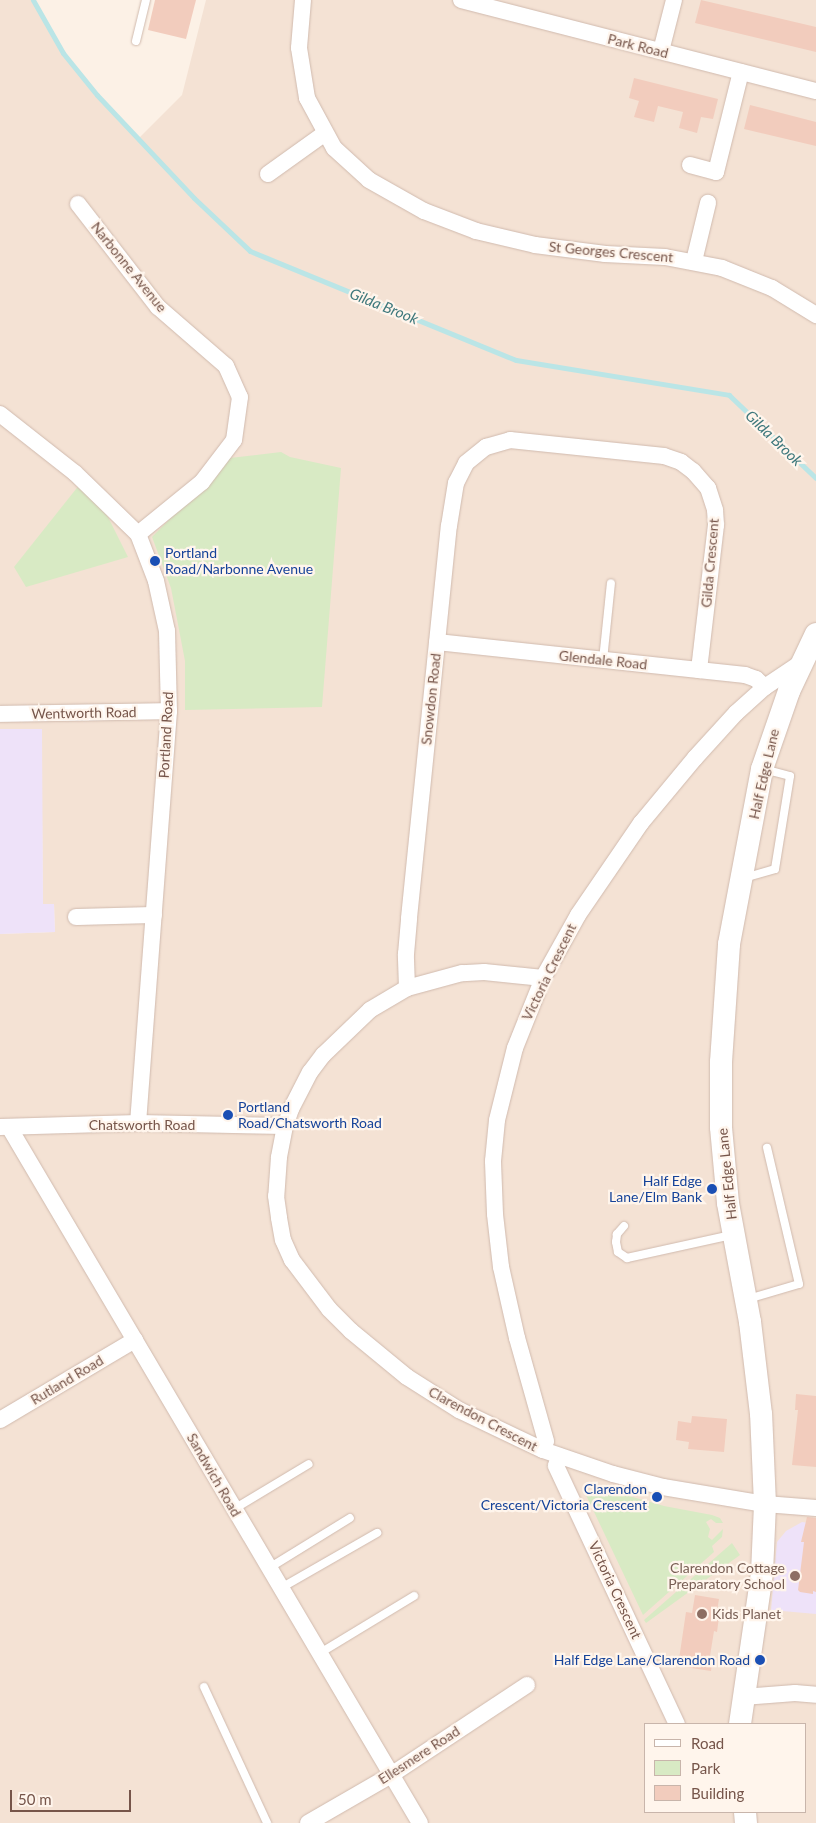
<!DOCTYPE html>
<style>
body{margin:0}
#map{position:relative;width:816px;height:1823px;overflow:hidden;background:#fcf1e6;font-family:Lato,sans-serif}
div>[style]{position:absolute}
.residential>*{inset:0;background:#f4e2d4}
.education>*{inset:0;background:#eee2f9}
.green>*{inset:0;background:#d8eac4}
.stream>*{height:5px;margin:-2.5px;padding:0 2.5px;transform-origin:2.5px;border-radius:2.5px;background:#bae5e6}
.building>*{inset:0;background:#f2ccbd}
.roads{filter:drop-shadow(0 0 1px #d0baae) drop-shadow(0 0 1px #d0baae)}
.lane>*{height:8px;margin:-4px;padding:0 4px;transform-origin:4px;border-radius:4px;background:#fff}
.street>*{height:16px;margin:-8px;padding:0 8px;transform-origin:8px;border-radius:8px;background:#fff}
.secondary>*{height:22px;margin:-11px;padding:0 11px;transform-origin:11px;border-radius:11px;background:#fff}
.dots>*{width:14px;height:14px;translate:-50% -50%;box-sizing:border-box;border:2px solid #fff5ec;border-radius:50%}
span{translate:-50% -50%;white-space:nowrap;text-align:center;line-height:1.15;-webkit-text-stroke:4.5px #fff5ec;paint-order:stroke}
.street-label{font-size:14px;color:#76554a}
.transit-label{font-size:14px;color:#164399}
.left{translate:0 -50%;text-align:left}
.right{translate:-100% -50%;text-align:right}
.education-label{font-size:14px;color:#785e54}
.water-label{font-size:15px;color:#3e787c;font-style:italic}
.legend{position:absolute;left:644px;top:1723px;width:162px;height:90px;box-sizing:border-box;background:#fff5ec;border:1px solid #c8b5ab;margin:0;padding:6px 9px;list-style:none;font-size:15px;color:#76554a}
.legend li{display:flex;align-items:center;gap:10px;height:25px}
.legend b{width:25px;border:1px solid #c8b5ab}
.scale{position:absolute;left:10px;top:1790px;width:121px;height:22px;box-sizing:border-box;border:2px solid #76554a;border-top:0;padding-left:6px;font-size:15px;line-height:18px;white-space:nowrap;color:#76554a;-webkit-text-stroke:4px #fff5ec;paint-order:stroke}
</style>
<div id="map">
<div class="residential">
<div style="clip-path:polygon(evenodd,0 0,33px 0,63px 53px,138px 139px,182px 95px,206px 0,453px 0,816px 94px,816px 1823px,0 1823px,0 934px,55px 932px,54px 904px,43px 905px,41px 729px,0 729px,0 0,645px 1724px,805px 1724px,805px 1812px,645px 1812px,645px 1724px)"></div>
<div style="clip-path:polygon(491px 0,816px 0,816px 89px)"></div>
</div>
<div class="education">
<div style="clip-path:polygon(0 729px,42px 729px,43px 904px,54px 904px,55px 932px,0 934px)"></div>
<div style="clip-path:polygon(802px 1522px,816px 1524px,816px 1614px,771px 1610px,777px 1542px,786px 1531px)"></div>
</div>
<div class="green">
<div style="clip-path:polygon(281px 452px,290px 457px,341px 468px,322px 707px,185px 710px,185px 661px,171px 588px,152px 537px,230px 458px)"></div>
<div style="clip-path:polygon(80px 484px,106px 513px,128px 557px,26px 587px,14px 567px)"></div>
<div style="clip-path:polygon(598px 1487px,664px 1506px,712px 1515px,720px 1518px,723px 1523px,716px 1523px,711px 1519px,706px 1522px,710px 1529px,708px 1537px,712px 1540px,723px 1529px,722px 1537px,712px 1546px,714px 1552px,643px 1615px,586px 1495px)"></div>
<div style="clip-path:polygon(732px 1543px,740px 1555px,646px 1623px,644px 1620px)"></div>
</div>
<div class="stream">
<div style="left:33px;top:0;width:61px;rotate:60.5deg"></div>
<div style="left:63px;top:53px;width:54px;rotate:51deg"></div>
<div style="left:97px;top:95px;width:141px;rotate:46.7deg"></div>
<div style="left:194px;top:198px;width:77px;rotate:43.4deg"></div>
<div style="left:250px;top:251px;width:287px;rotate:22.3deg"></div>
<div style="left:516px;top:360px;width:216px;rotate:9.3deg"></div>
<div style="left:729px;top:395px;width:120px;rotate:43.7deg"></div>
</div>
<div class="building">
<div style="clip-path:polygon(155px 0,196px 0,186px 39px,148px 30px)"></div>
<div style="clip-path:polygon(701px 0,816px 27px,816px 52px,695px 23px)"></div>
<div style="clip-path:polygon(634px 78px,718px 99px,713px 119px,701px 117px,697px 133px,679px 128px,683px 112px,658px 106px,654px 122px,634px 117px,639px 101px,629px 98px)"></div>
<div style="clip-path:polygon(750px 105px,816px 122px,816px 146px,744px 129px)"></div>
<div style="clip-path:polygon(796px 1394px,816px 1396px,816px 1467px,792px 1465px,798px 1410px,795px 1410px)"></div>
<div style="clip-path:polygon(692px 1416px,727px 1419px,724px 1452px,688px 1449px,689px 1442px,676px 1440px,678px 1421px,691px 1423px)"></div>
<div style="clip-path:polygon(807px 1517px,816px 1518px,816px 1592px,813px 1591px,813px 1594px,800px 1592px,798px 1590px,804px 1542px,801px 1542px)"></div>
<div style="clip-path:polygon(695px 1595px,719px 1599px,716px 1617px,719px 1617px,717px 1632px,714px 1631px,710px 1656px,713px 1656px,711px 1671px,678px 1666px,686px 1612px,692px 1613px)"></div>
</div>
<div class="roads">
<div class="lane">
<div style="left:136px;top:41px;width:42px;rotate:-76.3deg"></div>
<div style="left:603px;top:660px;width:77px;rotate:-84.1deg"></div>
<div style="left:744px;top:878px;width:32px;rotate:-16deg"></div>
<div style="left:775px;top:869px;width:94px;rotate:-80.8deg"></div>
<div style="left:790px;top:776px;width:27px;rotate:-165deg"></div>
<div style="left:624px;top:1226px;width:11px;rotate:131deg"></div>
<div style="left:617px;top:1234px;width:8px;rotate:97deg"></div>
<div style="left:616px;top:1242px;width:10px;rotate:79deg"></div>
<div style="left:618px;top:1252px;width:11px;rotate:34deg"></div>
<div style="left:627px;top:1258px;width:107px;rotate:-12.4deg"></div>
<div style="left:748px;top:1299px;width:53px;rotate:-16.4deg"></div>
<div style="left:799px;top:1284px;width:140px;rotate:-103.2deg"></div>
<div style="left:234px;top:1509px;width:87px;rotate:-31deg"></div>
<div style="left:269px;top:1568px;width:95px;rotate:-31.7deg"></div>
<div style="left:281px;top:1588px;width:111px;rotate:-29.8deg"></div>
<div style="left:320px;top:1653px;width:110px;rotate:-31.2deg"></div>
<div style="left:204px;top:1687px;width:150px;rotate:65.1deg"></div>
</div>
<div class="street">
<div style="left:303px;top:0;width:48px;rotate:94.8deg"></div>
<div style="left:299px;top:48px;width:51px;rotate:80.9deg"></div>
<div style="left:307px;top:98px;width:57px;rotate:61.6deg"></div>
<div style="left:334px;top:148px;width:47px;rotate:42.4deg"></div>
<div style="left:369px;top:180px;width:63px;rotate:29.4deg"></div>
<div style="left:424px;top:211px;width:56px;rotate:21deg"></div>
<div style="left:476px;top:231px;width:61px;rotate:13.3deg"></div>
<div style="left:535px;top:245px;width:71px;rotate:7.3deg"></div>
<div style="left:605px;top:254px;width:60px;rotate:2.9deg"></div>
<div style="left:665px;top:257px;width:58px;rotate:10.9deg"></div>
<div style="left:722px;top:268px;width:54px;rotate:21.8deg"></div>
<div style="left:772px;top:288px;width:52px;rotate:31.5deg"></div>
<div style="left:461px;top:0;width:366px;rotate:14.4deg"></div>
<div style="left:661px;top:51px;width:53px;rotate:-75.7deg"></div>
<div style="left:690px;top:165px;width:27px;rotate:15deg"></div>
<div style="left:716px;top:172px;width:103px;rotate:-76deg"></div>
<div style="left:268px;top:174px;width:70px;rotate:-35.7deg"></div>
<div style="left:78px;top:204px;width:130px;rotate:52.2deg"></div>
<div style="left:158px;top:307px;width:90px;rotate:40.9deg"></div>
<div style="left:226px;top:366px;width:34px;rotate:66deg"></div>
<div style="left:240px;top:397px;width:43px;rotate:97.9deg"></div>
<div style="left:234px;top:440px;width:53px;rotate:127.3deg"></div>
<div style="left:202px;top:482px;width:82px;rotate:140.9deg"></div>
<div style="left:694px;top:261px;width:60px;rotate:-76.4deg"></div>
<div style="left:0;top:414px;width:95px;rotate:38.2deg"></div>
<div style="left:75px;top:473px;width:88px;rotate:44.1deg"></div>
<div style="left:138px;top:534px;width:50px;rotate:69deg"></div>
<div style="left:156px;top:581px;width:51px;rotate:77.6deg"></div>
<div style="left:167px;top:631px;width:80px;rotate:88.6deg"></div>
<div style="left:169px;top:711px;width:413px;rotate:94.3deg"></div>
<div style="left:437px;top:642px;width:310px;rotate:6.1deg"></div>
<div style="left:745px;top:675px;width:12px;rotate:20deg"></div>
<div style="left:756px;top:679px;width:12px;rotate:42deg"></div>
<div style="left:0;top:714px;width:169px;rotate:-1deg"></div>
<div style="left:76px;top:917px;width:78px;rotate:-1.5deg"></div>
<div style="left:543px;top:978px;width:59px;rotate:-174.2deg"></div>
<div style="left:484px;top:972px;width:22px;rotate:177deg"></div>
<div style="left:462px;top:973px;width:57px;rotate:164.7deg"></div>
<div style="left:407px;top:988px;width:43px;rotate:149.3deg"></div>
<div style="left:370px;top:1010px;width:65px;rotate:136.2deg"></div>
<div style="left:323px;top:1055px;width:21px;rotate:127deg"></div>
<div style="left:310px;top:1072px;width:42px;rotate:117.2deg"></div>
<div style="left:291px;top:1109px;width:18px;rotate:109deg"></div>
<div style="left:285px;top:1126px;width:32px;rotate:101deg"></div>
<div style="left:279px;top:1157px;width:39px;rotate:94deg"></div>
<div style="left:276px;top:1196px;width:22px;rotate:82deg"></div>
<div style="left:279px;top:1218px;width:22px;rotate:80deg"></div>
<div style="left:283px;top:1240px;width:22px;rotate:66deg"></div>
<div style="left:292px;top:1260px;width:61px;rotate:52.9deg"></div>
<div style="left:329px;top:1309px;width:31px;rotate:45deg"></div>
<div style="left:351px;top:1331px;width:72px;rotate:39.4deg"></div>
<div style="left:407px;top:1377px;width:62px;rotate:32.4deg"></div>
<div style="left:459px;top:1410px;width:93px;rotate:25.5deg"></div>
<div style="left:543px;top:1450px;width:74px;rotate:18.9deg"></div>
<div style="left:613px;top:1474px;width:52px;rotate:14.6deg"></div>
<div style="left:663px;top:1487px;width:103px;rotate:9.5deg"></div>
<div style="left:765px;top:1504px;width:51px;rotate:4.5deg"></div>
<div style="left:407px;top:988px;width:34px;rotate:-92deg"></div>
<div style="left:406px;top:954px;width:36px;rotate:-85deg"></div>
<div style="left:409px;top:918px;width:394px;rotate:-84.2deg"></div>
<div style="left:449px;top:526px;width:44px;rotate:-80.8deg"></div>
<div style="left:456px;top:483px;width:22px;rotate:-63deg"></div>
<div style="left:466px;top:463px;width:26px;rotate:-39deg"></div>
<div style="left:486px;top:447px;width:25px;rotate:-16deg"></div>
<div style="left:510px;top:440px;width:155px;rotate:5.9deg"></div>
<div style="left:664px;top:456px;width:18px;rotate:19deg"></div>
<div style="left:681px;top:462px;width:15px;rotate:37deg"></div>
<div style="left:693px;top:471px;width:23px;rotate:49deg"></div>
<div style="left:708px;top:488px;width:23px;rotate:72deg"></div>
<div style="left:715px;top:510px;width:15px;rotate:86deg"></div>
<div style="left:716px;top:525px;width:146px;rotate:96.7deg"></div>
<div style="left:0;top:1127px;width:138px;rotate:-1.7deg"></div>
<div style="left:138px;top:1123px;width:147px;rotate:1.2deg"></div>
<div style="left:9px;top:1127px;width:808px;rotate:59.44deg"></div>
<div style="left:0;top:1420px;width:157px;rotate:-30.7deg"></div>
<div style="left:543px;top:1450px;width:9px;rotate:-72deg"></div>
<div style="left:546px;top:1441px;width:107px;rotate:-105.7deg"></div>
<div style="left:517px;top:1338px;width:73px;rotate:-102.7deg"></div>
<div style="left:501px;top:1267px;width:53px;rotate:-96.5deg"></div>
<div style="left:495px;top:1214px;width:53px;rotate:-92.2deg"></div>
<div style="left:493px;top:1161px;width:41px;rotate:-84.4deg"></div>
<div style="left:497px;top:1120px;width:74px;rotate:-76deg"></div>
<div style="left:515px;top:1048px;width:75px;rotate:-68.2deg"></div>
<div style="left:543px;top:978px;width:72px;rotate:-60.9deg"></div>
<div style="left:578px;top:915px;width:112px;rotate:-55.6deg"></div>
<div style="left:641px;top:823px;width:85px;rotate:-50.3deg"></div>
<div style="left:695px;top:758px;width:61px;rotate:-47.7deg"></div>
<div style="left:736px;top:713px;width:39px;rotate:-42deg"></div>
<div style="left:765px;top:687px;width:45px;rotate:-34deg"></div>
<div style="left:559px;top:1456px;width:10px;rotate:107deg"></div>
<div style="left:556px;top:1466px;width:285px;rotate:64.9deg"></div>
<div style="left:743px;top:1697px;width:52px;rotate:-4.4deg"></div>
<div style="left:795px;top:1693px;width:21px;rotate:5deg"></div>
<div style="left:308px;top:1823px;width:96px;rotate:-30deg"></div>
<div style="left:391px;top:1775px;width:163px;rotate:-33.5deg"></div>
</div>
<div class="secondary">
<div style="left:740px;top:1724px;width:153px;rotate:-81.7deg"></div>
<div style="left:762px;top:1573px;width:69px;rotate:-87.5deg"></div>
<div style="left:765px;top:1504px;width:90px;rotate:-92.5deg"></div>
<div style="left:761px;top:1414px;width:93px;rotate:-96.8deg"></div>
<div style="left:750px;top:1322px;width:121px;rotate:-100.5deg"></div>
<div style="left:728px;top:1203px;width:76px;rotate:-95.3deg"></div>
<div style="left:721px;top:1127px;width:65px;rotate:-90deg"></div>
<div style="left:721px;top:1062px;width:118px;rotate:-86.1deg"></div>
<div style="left:729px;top:944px;width:178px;rotate:-79.3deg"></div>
<div style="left:762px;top:769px;width:83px;rotate:-70.9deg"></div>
<div style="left:789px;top:691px;width:63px;rotate:-64.7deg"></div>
<div style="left:745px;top:1812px;width:11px;rotate:85deg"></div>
</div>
</div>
<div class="dots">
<div style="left:155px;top:561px;background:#1a4fb4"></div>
<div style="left:228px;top:1115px;background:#1a4fb4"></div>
<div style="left:712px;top:1189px;background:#1a4fb4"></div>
<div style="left:657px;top:1497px;background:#1a4fb4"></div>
<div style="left:795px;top:1576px;background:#8d6e63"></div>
<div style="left:702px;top:1614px;background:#8d6e63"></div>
<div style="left:760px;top:1660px;background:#1a4fb4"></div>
</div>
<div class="street-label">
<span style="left:638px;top:46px;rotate:14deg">Park Road</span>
<span style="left:611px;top:252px;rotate:5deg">St Georges Crescent</span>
<span style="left:129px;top:267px;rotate:51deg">Narbonne Avenue</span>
<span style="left:710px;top:563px;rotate:-85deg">Gilda Crescent</span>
<span style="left:603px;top:660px;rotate:6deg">Glendale Road</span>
<span style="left:431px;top:699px;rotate:-84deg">Snowdon Road</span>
<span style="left:84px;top:713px;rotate:-1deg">Wentworth Road</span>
<span style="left:166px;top:735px;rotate:-87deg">Portland Road</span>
<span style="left:764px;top:774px;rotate:-77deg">Half Edge Lane</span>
<span style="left:549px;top:972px;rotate:-64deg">Victoria Crescent</span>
<span style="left:142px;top:1125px">Chatsworth Road</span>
<span style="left:727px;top:1174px;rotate:-96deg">Half Edge Lane</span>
<span style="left:67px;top:1380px;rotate:-31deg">Rutland Road</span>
<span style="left:483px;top:1419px;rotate:28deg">Clarendon Crescent</span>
<span style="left:214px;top:1475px;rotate:60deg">Sandwich Road</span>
<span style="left:615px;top:1590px;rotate:65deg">Victoria Crescent</span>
<span style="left:419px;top:1755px;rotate:-33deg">Ellesmere Road</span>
</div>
<div class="transit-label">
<span class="left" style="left:165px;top:561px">Portland<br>Road/Narbonne Avenue</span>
<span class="left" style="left:238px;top:1115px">Portland<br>Road/Chatsworth Road</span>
<span class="right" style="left:702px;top:1189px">Half Edge<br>Lane/Elm Bank</span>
<span class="right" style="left:647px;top:1497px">Clarendon<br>Crescent/Victoria Crescent</span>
<span class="right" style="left:750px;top:1660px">Half Edge Lane/Clarendon Road</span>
</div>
<div class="education-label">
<span class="right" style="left:785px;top:1576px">Clarendon Cottage<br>Preparatory School</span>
<span class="left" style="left:712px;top:1614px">Kids Planet</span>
</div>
<div class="water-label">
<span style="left:384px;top:306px;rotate:22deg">Gilda Brook</span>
<span style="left:774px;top:438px;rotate:44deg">Gilda Brook</span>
</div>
<ul class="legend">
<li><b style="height:6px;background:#fff"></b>Road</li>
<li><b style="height:14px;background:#d8eac4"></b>Park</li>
<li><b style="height:14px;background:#f2ccbd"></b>Building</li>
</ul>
<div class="scale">50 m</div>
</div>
